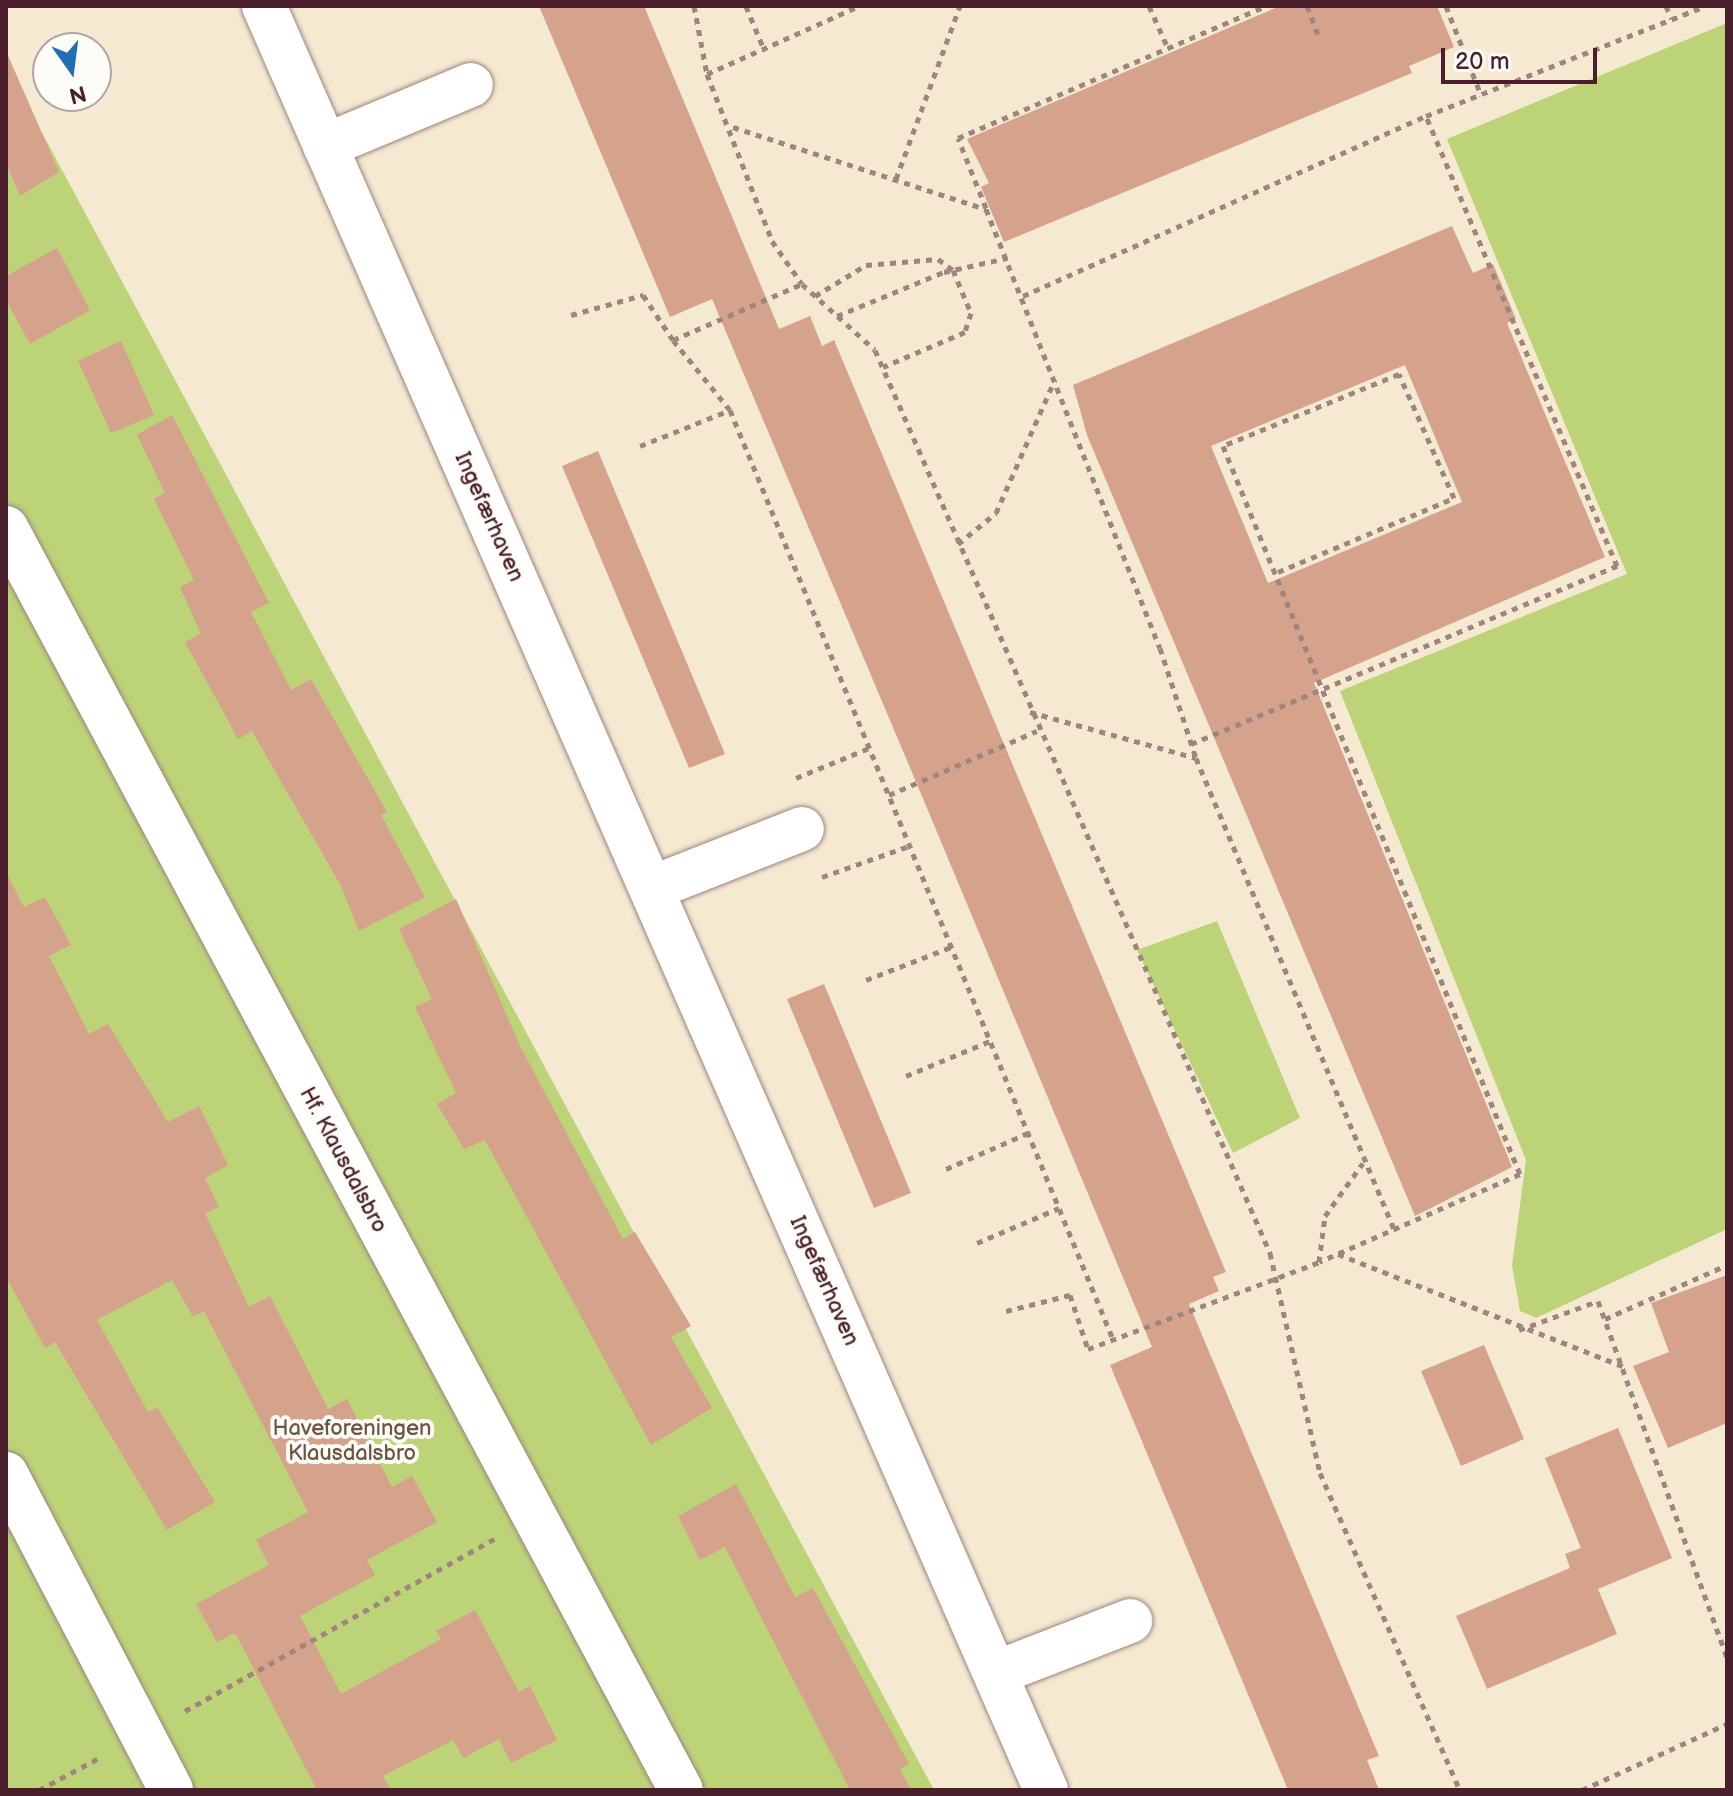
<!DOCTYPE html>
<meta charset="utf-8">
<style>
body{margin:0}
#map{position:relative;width:1733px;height:1796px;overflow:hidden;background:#f5e9d2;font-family:"Balsamiq Sans",sans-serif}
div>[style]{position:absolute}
.green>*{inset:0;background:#bcd378}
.building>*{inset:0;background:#d5a28c}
.path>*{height:5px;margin-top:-2.5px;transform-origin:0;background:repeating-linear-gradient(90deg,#a0847e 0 6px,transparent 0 12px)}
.roads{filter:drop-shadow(0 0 2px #a0847e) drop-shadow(0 0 2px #a0847e)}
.minor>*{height:44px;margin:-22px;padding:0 22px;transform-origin:22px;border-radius:22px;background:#fff}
span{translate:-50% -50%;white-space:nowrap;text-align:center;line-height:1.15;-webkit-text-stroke:8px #fdfcf7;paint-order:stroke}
.street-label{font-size:22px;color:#4a1f2b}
.park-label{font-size:22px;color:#6c5542}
.frame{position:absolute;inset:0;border:8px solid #4a1f2b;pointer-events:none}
.north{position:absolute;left:32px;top:32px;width:80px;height:80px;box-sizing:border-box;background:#fdfcf7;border:2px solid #b5a4a5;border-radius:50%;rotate:166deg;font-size:22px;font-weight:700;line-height:32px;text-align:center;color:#4a1f2b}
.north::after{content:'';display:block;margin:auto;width:28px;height:36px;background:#1f6fb2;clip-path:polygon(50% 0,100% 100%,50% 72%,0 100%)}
.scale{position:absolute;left:1441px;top:48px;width:156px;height:36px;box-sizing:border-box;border:4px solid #4a1f2b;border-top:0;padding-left:10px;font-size:24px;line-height:28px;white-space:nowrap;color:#4a1f2b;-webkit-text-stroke:6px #fdfcf7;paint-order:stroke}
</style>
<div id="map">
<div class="green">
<div style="clip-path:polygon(1727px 23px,1727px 1229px,1536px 1318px,1520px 1311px,1512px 1265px,1526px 1160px,1340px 691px,1627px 574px,1447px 139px)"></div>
<div style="clip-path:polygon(6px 66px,934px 1790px,6px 1790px)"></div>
<div style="clip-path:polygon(1217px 921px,1300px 1118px,1233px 1153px,1137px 950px)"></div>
</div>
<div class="building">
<div style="clip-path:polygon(539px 6px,644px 6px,779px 329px,810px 316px,822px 346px,834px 340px,1226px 1272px,1213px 1277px,1219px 1291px,1189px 1304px,1379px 1756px,1367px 1760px,1379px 1790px,1288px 1790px,1110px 1365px,1152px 1347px,919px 789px,712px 299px,670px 317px)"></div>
<div style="clip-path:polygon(1280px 6px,1437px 6px,1454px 47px,1409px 66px,1412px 73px,1004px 242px,981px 187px,989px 183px,967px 139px)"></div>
<div style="clip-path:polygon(6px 51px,59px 172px,20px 196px,6px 163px)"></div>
<div style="clip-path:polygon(evenodd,1452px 226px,1473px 273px,1493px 264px,1516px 319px,1507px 323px,1605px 557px,1314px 683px,1512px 1167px,1415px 1216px,1087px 435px,1073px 385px,1452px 226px,1405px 365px,1462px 502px,1268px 583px,1211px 446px,1405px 365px)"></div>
<div style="clip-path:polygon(57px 248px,90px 310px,30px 344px,6px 300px,6px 276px)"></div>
<div style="clip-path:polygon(121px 341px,154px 415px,111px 433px,78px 361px)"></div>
<div style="clip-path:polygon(172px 415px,269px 603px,251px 612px,291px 690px,311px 679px,387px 812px,381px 815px,425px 897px,359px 931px,341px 886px,252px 731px,238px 739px,185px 642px,201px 634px,180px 587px,194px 580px,154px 499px,165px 493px,137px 435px)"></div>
<div style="clip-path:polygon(598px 451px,725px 754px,689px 768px,562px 466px)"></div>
<div style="clip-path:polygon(6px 872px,24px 907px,45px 897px,71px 945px,49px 956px,89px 1034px,108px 1024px,168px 1122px,199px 1106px,228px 1165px,205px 1178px,219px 1207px,205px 1213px,249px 1307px,270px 1296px,328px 1409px,347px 1399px,392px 1487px,412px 1476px,437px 1522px,367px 1560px,375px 1575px,300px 1616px,341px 1694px,441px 1639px,436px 1631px,475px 1610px,519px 1692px,530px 1686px,557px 1740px,511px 1763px,499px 1739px,463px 1758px,453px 1740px,383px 1776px,391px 1790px,317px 1790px,235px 1633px,217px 1642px,196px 1604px,269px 1565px,256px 1540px,308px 1512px,204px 1311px,193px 1317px,172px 1280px,97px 1320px,148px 1412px,157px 1407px,215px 1502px,167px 1530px,55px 1342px,45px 1348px,6px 1277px)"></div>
<div style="clip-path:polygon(456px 899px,521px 1048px,623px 1239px,635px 1232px,691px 1326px,671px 1337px,712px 1408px,651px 1445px,485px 1140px,464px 1149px,437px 1104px,456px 1093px,415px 1007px,432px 999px,399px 929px)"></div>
<div style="clip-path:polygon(824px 984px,911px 1193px,874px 1208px,787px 999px)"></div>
<div style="clip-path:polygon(1727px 1275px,1727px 1423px,1668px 1448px,1633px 1366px,1669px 1352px,1651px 1303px)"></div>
<div style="clip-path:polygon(1484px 1345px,1524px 1439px,1461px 1466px,1421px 1371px)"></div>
<div style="clip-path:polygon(1618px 1428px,1672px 1558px,1598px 1589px,1617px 1634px,1487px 1689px,1456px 1616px,1570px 1568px,1565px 1554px,1581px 1548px,1545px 1458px)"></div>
<div style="clip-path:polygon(736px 1484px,795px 1597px,813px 1588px,909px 1764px,900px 1769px,911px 1790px,850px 1790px,725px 1547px,700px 1560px,678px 1516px)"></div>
</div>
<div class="path">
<div style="left:694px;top:6px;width:69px;rotate:79.2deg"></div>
<div style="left:707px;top:74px;width:179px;rotate:68.7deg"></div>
<div style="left:772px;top:241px;width:52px;rotate:55.1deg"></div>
<div style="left:802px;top:284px;width:98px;rotate:42.1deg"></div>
<div style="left:875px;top:350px;width:986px;rotate:66.37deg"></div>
<div style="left:1270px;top:1253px;width:226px;rotate:77.2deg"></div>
<div style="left:1320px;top:1473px;width:347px;rotate:66.2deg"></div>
<div style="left:746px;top:6px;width:44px;rotate:67.5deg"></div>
<div style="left:1149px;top:6px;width:46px;rotate:65.7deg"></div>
<div style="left:1307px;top:6px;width:33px;rotate:69deg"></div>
<div style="left:1446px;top:6px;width:96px;rotate:68.5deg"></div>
<div style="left:1666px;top:6px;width:14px;rotate:65deg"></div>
<div style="left:707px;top:74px;width:167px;rotate:-24.1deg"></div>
<div style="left:733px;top:127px;width:266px;rotate:18deg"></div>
<div style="left:986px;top:209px;width:472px;rotate:68.4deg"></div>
<div style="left:1160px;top:648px;width:116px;rotate:71.9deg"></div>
<div style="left:1196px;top:758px;width:511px;rotate:67.2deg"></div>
<div style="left:896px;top:179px;width:184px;rotate:-69.7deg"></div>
<div style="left:986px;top:208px;width:75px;rotate:-111.8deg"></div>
<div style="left:958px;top:138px;width:335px;rotate:-23.2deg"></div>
<div style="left:815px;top:296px;width:60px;rotate:-31.3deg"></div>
<div style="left:866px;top:265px;width:72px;rotate:-4.8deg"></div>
<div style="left:938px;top:259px;width:19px;rotate:36deg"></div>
<div style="left:953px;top:270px;width:47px;rotate:67.3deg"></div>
<div style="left:971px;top:313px;width:20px;rotate:108deg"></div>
<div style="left:965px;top:332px;width:89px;rotate:156.9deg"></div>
<div style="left:1023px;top:296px;width:441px;rotate:-24.1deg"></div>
<div style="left:1426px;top:116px;width:300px;rotate:-21.5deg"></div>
<div style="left:571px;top:315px;width:75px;rotate:-15.5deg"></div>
<div style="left:643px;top:295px;width:54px;rotate:56.3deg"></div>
<div style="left:837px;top:316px;width:116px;rotate:-22.4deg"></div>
<div style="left:944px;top:272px;width:65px;rotate:-12.5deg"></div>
<div style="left:730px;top:410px;width:1005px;rotate:67.6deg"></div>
<div style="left:640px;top:446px;width:97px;rotate:-21.8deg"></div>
<div style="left:730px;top:410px;width:90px;rotate:-129.2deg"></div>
<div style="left:673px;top:340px;width:141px;rotate:-23.5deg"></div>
<div style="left:958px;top:544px;width:49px;rotate:-39.2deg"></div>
<div style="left:996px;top:513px;width:146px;rotate:-66.2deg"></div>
<div style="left:1278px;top:572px;width:191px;rotate:-22.8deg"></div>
<div style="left:1454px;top:498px;width:136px;rotate:-113.9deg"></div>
<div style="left:1399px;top:374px;width:190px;rotate:157.8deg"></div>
<div style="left:1223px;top:446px;width:786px;rotate:67.81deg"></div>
<div style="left:1520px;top:1174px;width:219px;rotate:156.4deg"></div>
<div style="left:1030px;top:712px;width:172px;rotate:15.5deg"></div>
<div style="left:1191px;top:744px;width:462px;rotate:-22.7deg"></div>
<div style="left:1617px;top:566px;width:489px;rotate:-113deg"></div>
<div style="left:796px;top:778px;width:79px;rotate:-22.3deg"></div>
<div style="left:889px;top:795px;width:161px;rotate:-23.4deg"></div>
<div style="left:822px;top:877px;width:92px;rotate:-19.6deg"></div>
<div style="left:866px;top:980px;width:91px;rotate:-21.2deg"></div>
<div style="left:906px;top:1076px;width:91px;rotate:-22.6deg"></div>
<div style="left:946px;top:1169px;width:90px;rotate:-23.7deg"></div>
<div style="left:977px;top:1243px;width:89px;rotate:-23.1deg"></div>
<div style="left:1338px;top:1254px;width:306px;rotate:21.5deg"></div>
<div style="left:1006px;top:1311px;width:66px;rotate:-14deg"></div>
<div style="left:1070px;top:1295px;width:57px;rotate:71.6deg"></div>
<div style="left:1088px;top:1349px;width:247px;rotate:-20.6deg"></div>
<div style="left:1319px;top:1262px;width:46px;rotate:-82.6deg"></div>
<div style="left:1325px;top:1216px;width:65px;rotate:-54.4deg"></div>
<div style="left:1605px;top:1319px;width:133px;rotate:-23.9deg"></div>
<div style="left:1519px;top:1330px;width:84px;rotate:-20.2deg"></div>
<div style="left:1598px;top:1301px;width:379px;rotate:70.1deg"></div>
<div style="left:185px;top:1711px;width:354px;rotate:-29.1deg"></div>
<div style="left:39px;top:1790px;width:68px;rotate:-28.1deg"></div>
<div style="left:1582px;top:1790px;width:159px;rotate:-24.5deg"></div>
</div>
<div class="roads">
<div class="minor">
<div style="left:264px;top:6px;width:1948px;rotate:66.33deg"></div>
<div style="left:325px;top:146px;width:158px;rotate:-22.7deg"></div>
<div style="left:6px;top:528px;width:1431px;rotate:61.86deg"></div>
<div style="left:652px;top:888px;width:161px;rotate:-21.5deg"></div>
<div style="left:6px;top:1474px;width:356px;rotate:62.4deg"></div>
<div style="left:996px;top:1673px;width:144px;rotate:-21.2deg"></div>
</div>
</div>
<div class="street-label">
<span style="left:489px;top:517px;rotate:66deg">Ingefærhaven</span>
<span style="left:343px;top:1160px;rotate:62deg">Hf. Klausdalsbro</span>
<span style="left:824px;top:1281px;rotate:66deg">Ingefærhaven</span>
</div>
<div class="park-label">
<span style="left:352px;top:1441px">Haveforeningen<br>Klausdalsbro</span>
</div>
<div class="frame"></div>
<div class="north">N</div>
<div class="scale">20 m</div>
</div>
